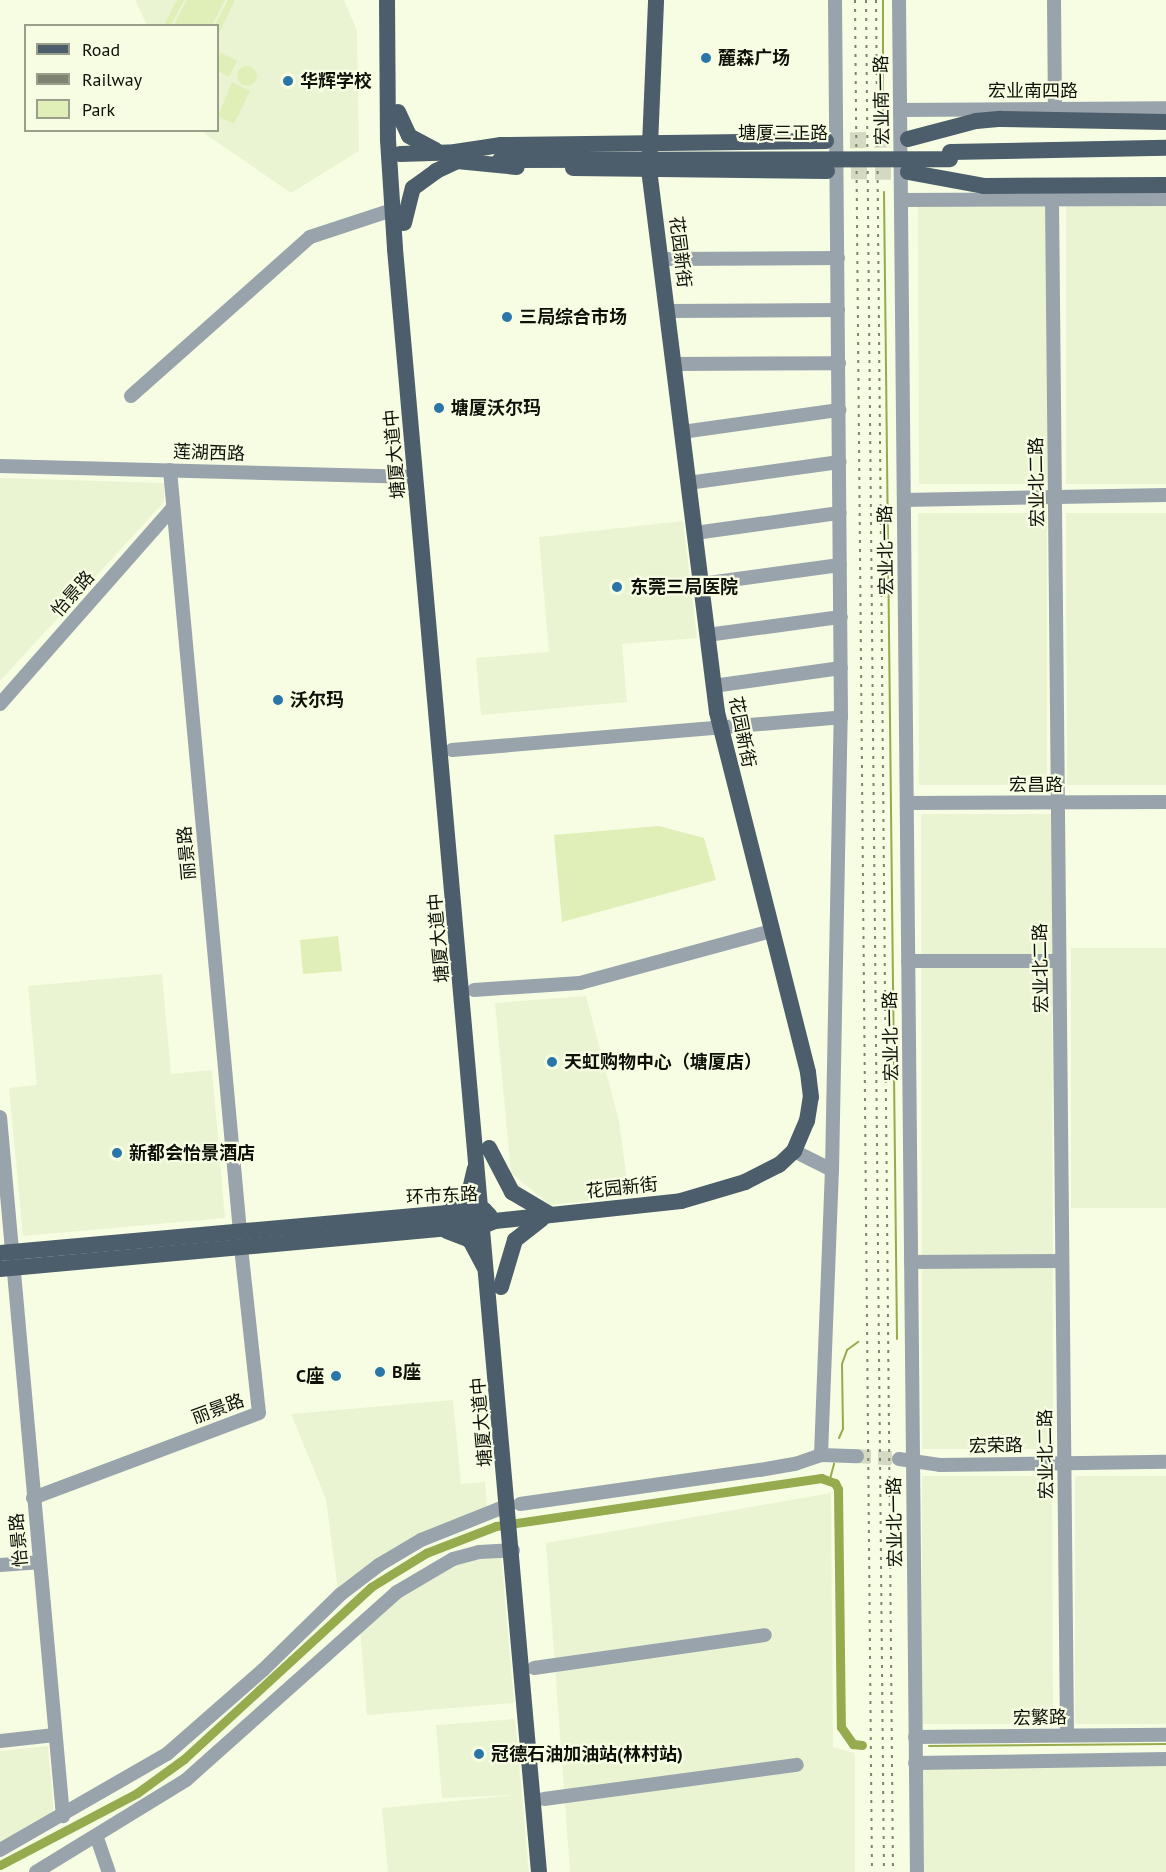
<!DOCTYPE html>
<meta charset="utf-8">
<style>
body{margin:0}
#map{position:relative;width:1166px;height:1872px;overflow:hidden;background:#f6fde2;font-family:"PT Sans","Noto Sans SC",sans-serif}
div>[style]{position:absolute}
.built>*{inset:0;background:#eaf4d2}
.green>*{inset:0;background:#e0efb7}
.round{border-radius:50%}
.stream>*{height:2px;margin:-1px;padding:0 1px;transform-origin:1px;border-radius:1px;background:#96aa4e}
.canal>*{height:9px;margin:-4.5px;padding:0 4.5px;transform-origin:4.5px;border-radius:4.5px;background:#96aa4e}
.minor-tunnel>*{height:14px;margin-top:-7px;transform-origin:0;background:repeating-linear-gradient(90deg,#d3dac1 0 14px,transparent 0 21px)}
.major-tunnel>*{height:16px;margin-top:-8px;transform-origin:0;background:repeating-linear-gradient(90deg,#d3dac1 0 16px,transparent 0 24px)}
.minor>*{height:14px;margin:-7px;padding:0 7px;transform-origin:7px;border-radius:7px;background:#99a3ab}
.major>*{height:16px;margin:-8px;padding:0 8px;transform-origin:8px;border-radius:8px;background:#4c5d6b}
.rail>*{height:2px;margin-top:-1px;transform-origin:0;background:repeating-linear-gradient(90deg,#7e8372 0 3px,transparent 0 9px)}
.major-bridge>*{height:16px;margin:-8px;padding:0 8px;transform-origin:8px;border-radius:8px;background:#4c5d6b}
.dots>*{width:16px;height:16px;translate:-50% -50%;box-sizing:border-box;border:3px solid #f6fde2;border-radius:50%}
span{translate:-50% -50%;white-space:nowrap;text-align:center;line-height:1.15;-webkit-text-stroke:4.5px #f6fde2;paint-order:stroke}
.poi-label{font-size:18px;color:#0f1109;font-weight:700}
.left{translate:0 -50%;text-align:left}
.right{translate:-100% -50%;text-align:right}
.street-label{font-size:18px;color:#0f1109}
.legend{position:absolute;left:24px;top:24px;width:195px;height:108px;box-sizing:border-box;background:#f6fde2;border:2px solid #9a9f8b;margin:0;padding:8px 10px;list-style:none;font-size:18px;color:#0f1109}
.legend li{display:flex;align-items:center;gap:12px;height:30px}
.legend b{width:30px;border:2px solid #9a9f8b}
</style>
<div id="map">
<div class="built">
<div style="clip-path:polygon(135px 0,344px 0,357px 31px,359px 151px,291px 193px,201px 131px,218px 130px,218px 26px,147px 25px)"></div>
<div style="clip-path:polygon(918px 205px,1047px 205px,1047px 484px,919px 484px)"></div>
<div style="clip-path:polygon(1066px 205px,1166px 205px,1166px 484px,1066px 484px)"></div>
<div style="clip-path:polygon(0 478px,164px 483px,164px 502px,0 681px)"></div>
<div style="clip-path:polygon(918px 513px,1047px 513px,1047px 785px,919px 785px)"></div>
<div style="clip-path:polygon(1066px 513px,1166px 513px,1166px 785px,1067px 785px)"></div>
<div style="clip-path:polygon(683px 521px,697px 638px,622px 644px,627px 702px,481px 715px,476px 658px,549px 652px,539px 537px)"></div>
<div style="clip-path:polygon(921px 814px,1052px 814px,1053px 1449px,922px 1449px)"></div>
<div style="clip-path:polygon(1071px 948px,1166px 948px,1166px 1208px,1071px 1208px)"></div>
<div style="clip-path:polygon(162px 974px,171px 1074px,212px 1070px,225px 1218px,23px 1236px,9px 1088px,37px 1085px,28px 986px)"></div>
<div style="clip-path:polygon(586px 996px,619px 1121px,629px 1196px,550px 1205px,511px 1173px,495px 1003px)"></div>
<div style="clip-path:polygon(453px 1400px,461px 1484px,485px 1482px,487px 1506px,419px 1535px,338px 1590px,326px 1499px,291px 1414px)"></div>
<div style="clip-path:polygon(922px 1476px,1052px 1476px,1053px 1724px,922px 1724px)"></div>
<div style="clip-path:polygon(1075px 1476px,1166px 1476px,1166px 1724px,1075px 1724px)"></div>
<div style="clip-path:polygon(831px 1493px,833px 1747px,855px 1753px,855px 1872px,570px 1872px,546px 1543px)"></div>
<div style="clip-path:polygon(501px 1555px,514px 1703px,367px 1715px,360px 1630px,400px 1596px,455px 1564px)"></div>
<div style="clip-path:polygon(515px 1719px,529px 1872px,388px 1872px,382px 1808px,517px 1795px,442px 1798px,436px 1725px)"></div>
<div style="clip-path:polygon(48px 1746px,54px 1816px,0 1846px,0 1751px)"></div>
<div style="clip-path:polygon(922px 1766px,1166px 1766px,1166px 1872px,922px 1872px)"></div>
</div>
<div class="green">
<div style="clip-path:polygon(177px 0,184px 0,171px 25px,164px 25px)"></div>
<div style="clip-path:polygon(187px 0,225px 0,212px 25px,174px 25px)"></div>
<div style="clip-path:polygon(228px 0,235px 0,218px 36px,215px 25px)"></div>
<div style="clip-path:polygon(220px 52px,237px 61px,229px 77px,218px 71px)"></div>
<div class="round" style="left:237px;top:66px;width:20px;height:20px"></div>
<div style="clip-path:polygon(232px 82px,250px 91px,234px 124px,218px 116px)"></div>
<div style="clip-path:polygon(659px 826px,704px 838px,716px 880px,562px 922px,554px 835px)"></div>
<div style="clip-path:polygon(338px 936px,342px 971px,303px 974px,300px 940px)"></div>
</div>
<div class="stream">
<div style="left:883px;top:0;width:123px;rotate:90deg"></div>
<div style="left:884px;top:192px;width:1147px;rotate:89.35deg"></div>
<div style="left:839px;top:1438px;width:10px;rotate:-66deg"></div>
<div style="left:843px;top:1429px;width:65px;rotate:-90.9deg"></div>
<div style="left:842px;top:1364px;width:15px;rotate:-70deg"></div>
<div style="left:847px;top:1350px;width:14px;rotate:-36deg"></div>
<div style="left:830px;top:1479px;width:16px;rotate:-75deg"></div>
<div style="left:929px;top:1746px;width:237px;rotate:-0.5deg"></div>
</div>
<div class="canal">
<div style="left:0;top:1865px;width:155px;rotate:-27.7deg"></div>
<div style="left:137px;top:1793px;width:58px;rotate:-35.9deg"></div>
<div style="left:184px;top:1759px;width:254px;rotate:-42.6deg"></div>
<div style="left:371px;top:1587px;width:65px;rotate:-31.7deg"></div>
<div style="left:426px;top:1553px;width:75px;rotate:-21.1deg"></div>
<div style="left:496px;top:1526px;width:329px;rotate:-8.4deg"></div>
<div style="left:821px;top:1478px;width:15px;rotate:20deg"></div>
<div style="left:835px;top:1483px;width:7px;rotate:63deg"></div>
<div style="left:838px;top:1489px;width:238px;rotate:89.3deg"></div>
<div style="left:841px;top:1727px;width:21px;rotate:55deg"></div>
<div style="left:853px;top:1744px;width:9px;rotate:6deg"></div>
</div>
<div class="minor-tunnel">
<div style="left:857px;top:1456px;width:42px;rotate:4.1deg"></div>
</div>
<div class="major-tunnel">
<div style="left:826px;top:141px;width:82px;rotate:-1.4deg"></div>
<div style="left:827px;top:171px;width:81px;rotate:0.7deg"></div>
</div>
<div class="minor">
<div style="left:899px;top:0;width:1872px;rotate:89.45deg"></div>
<div style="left:1054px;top:0;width:108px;rotate:89.5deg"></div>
<div style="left:900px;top:110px;width:266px;rotate:-0.4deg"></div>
<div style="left:901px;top:200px;width:265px;rotate:-0.2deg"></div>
<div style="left:1052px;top:200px;width:1535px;rotate:89.44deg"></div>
<div style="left:661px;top:259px;width:177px;rotate:-0.3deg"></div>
<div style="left:667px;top:311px;width:171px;rotate:-0.3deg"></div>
<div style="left:674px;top:364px;width:165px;rotate:-0.3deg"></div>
<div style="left:131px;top:396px;width:239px;rotate:-41.6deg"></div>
<div style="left:310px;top:237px;width:86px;rotate:-18.2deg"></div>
<div style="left:682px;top:432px;width:159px;rotate:-8deg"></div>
<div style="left:0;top:466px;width:416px;rotate:1.5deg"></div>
<div style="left:170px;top:470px;width:765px;rotate:84.75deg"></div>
<div style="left:688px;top:483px;width:153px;rotate:-7.9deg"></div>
<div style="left:904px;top:500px;width:262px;rotate:-1.1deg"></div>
<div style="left:695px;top:533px;width:146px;rotate:-7.9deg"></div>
<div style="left:701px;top:584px;width:140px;rotate:-7.8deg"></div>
<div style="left:707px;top:635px;width:135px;rotate:-7.7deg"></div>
<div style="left:713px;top:686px;width:129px;rotate:-8deg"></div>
<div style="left:0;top:704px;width:261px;rotate:-48.6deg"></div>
<div style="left:452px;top:750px;width:390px;rotate:-4.8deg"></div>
<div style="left:907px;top:803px;width:259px;rotate:-0.2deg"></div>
<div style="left:908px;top:961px;width:151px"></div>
<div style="left:474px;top:990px;width:106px;rotate:-3.8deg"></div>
<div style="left:580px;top:983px;width:199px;rotate:-15.2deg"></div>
<div style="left:0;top:1117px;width:702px;rotate:84.85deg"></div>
<div style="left:794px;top:1151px;width:42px;rotate:26.6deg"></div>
<div style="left:911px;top:1262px;width:151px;rotate:-0.4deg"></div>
<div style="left:821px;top:1455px;width:285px;rotate:-87.8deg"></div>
<div style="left:832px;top:1170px;width:453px;rotate:-88.9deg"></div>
<div style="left:841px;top:717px;width:717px;rotate:-90.48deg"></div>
<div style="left:899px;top:1459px;width:41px;rotate:8.3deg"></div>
<div style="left:940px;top:1465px;width:226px;rotate:-0.8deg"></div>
<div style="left:33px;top:1498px;width:241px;rotate:-20.6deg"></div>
<div style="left:259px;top:1413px;width:167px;rotate:-96.2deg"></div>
<div style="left:520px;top:1504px;width:242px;rotate:-8.1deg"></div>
<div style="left:760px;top:1470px;width:36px;rotate:-10deg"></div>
<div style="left:795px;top:1464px;width:28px;rotate:-19deg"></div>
<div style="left:821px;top:1455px;width:36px;rotate:2deg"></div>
<div style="left:0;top:1565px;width:39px;rotate:-4deg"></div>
<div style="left:534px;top:1668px;width:233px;rotate:-8.1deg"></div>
<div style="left:915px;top:1737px;width:251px;rotate:-0.5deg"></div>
<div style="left:0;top:1741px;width:55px;rotate:-6.2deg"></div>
<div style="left:915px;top:1763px;width:251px;rotate:-0.9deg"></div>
<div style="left:544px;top:1799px;width:255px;rotate:-7.7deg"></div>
<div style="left:97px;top:1838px;width:36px;rotate:71deg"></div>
<div style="left:0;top:1850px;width:193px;rotate:-29.9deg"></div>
<div style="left:167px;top:1754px;width:128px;rotate:-41.2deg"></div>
<div style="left:263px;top:1670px;width:109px;rotate:-44.3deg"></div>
<div style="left:341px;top:1594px;width:48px;rotate:-37.3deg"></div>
<div style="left:379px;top:1565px;width:49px;rotate:-30.8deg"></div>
<div style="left:421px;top:1540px;width:95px;rotate:-21.7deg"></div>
<div style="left:36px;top:1872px;width:176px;rotate:-31.5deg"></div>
<div style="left:186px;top:1780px;width:283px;rotate:-41.7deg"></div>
<div style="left:397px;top:1592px;width:65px;rotate:-30.5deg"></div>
<div style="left:453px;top:1559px;width:27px;rotate:-15deg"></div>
<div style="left:479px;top:1552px;width:34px;rotate:-3deg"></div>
</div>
<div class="major">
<div style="left:387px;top:0;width:140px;rotate:89.6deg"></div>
<div style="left:388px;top:140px;width:109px;rotate:86.3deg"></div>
<div style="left:395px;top:249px;width:1629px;rotate:84.93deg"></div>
<div style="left:398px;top:112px;width:26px;rotate:65deg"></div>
<div style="left:409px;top:136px;width:30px;rotate:28deg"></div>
<div style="left:908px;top:139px;width:70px;rotate:-14.8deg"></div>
<div style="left:976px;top:121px;width:25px;rotate:-5deg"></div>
<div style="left:1001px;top:119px;width:165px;rotate:1deg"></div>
<div style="left:455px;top:152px;width:47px;rotate:-8.7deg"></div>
<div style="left:501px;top:145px;width:325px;rotate:-0.7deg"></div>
<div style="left:950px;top:152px;width:216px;rotate:-1.1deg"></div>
<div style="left:400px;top:154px;width:64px;rotate:-1.8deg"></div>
<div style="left:573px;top:168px;width:254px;rotate:0.7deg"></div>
<div style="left:908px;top:172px;width:77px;rotate:10.4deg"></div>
<div style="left:984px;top:186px;width:182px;rotate:-0.3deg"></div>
<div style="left:404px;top:223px;width:36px;rotate:-76deg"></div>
<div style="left:413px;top:188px;width:29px;rotate:-36deg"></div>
<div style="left:436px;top:171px;width:23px;rotate:-25deg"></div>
<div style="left:457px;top:161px;width:60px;rotate:5.7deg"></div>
<div style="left:489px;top:1148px;width:50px;rotate:62.4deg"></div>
<div style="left:512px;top:1192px;width:45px;rotate:30.5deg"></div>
<div style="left:447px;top:1213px;width:29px;rotate:-41deg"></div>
<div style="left:469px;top:1194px;width:26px;rotate:-77deg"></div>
<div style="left:447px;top:1231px;width:25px;rotate:21deg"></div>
<div style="left:470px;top:1240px;width:30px;rotate:62deg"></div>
<div style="left:0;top:1253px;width:486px;rotate:-5.1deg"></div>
<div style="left:484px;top:1210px;width:8px;rotate:45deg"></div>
<div style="left:0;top:1269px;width:487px;rotate:-5.2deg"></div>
<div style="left:485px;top:1225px;width:11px;rotate:-22deg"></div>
<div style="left:495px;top:1221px;width:187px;rotate:-6.1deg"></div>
<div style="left:681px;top:1201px;width:67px;rotate:-16.5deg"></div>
<div style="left:745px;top:1182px;width:38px;rotate:-27deg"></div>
<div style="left:779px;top:1165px;width:21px;rotate:-43deg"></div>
<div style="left:794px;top:1151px;width:33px;rotate:-67deg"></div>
<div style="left:807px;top:1121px;width:24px;rotate:-81deg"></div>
<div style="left:811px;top:1097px;width:25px;rotate:-97deg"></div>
<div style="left:808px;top:1072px;width:371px;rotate:-104.2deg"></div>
<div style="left:717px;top:712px;width:547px;rotate:-97.14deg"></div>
<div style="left:649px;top:169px;width:169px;rotate:-87.6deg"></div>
<div style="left:501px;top:1287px;width:49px;rotate:-73.4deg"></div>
<div style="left:515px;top:1240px;width:34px;rotate:-38deg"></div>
</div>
<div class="rail">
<div style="left:855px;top:0;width:1872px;rotate:89.48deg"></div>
<div style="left:866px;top:0;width:1872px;rotate:89.45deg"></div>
<div style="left:876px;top:0;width:1869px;rotate:89.48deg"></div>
</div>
<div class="major-bridge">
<div style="left:500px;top:160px;width:450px;rotate:-0.1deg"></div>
</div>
<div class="dots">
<div style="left:706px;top:58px;background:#2a76a9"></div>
<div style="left:288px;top:81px;background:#2a76a9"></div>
<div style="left:507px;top:317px;background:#2a76a9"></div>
<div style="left:439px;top:408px;background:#2a76a9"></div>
<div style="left:617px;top:587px;background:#2a76a9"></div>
<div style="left:278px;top:700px;background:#2a76a9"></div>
<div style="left:552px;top:1062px;background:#2a76a9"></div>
<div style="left:117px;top:1153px;background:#2a76a9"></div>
<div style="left:380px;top:1372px;background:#2a76a9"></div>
<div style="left:336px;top:1376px;background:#2a76a9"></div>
<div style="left:479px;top:1754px;background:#2a76a9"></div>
</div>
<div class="poi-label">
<span class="left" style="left:718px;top:58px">麓森广场</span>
<span class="left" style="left:300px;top:81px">华辉学校</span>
<span class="left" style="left:519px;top:317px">三局综合市场</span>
<span class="left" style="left:451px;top:408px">塘厦沃尔玛</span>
<span class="left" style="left:630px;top:587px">东莞三局医院</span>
<span class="left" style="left:290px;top:700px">沃尔玛</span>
<span class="left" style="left:564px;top:1062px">天虹购物中心（塘厦店）</span>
<span class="left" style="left:129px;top:1153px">新都会怡景酒店</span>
<span class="left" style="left:392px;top:1372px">B座</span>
<span class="right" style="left:324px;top:1376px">C座</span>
<span class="left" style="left:491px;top:1754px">冠德石油加油站(林村站)</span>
</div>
<div class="street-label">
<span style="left:1033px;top:91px">宏业南四路</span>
<span style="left:882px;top:100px;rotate:-91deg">宏业南一路</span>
<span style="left:783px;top:133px">塘厦三正路</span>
<span style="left:680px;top:252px;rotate:83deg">花园新街</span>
<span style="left:209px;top:453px;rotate:2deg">莲湖西路</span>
<span style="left:395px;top:454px;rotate:-95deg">塘厦大道中</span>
<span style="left:1037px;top:482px;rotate:-91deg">宏业北二路</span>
<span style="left:886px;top:550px;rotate:-91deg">宏业北一路</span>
<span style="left:73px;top:594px;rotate:-49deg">怡景路</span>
<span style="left:742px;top:732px;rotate:79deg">花园新街</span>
<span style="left:1036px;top:785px">宏昌路</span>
<span style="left:187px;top:853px;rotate:-95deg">丽景路</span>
<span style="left:439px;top:938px;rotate:-95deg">塘厦大道中</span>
<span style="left:1041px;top:968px;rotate:-91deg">宏业北二路</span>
<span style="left:891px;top:1036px;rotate:-91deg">宏业北一路</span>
<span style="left:622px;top:1188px;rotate:-6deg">花园新街</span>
<span style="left:442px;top:1196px;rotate:-3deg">环市东路</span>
<span style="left:218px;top:1409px;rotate:-20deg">丽景路</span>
<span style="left:482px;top:1422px;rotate:-95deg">塘厦大道中</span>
<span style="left:996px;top:1446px;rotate:-1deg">宏荣路</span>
<span style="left:1046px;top:1454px;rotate:-91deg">宏业北二路</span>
<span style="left:895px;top:1522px;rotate:-91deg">宏业北一路</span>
<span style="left:19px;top:1540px;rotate:-95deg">怡景路</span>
<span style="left:1040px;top:1718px;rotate:-1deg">宏繁路</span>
</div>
<ul class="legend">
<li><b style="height:8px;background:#4c5d6b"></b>Road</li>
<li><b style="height:8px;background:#7e8372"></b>Railway</li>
<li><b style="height:16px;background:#e0efb7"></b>Park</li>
</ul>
</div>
